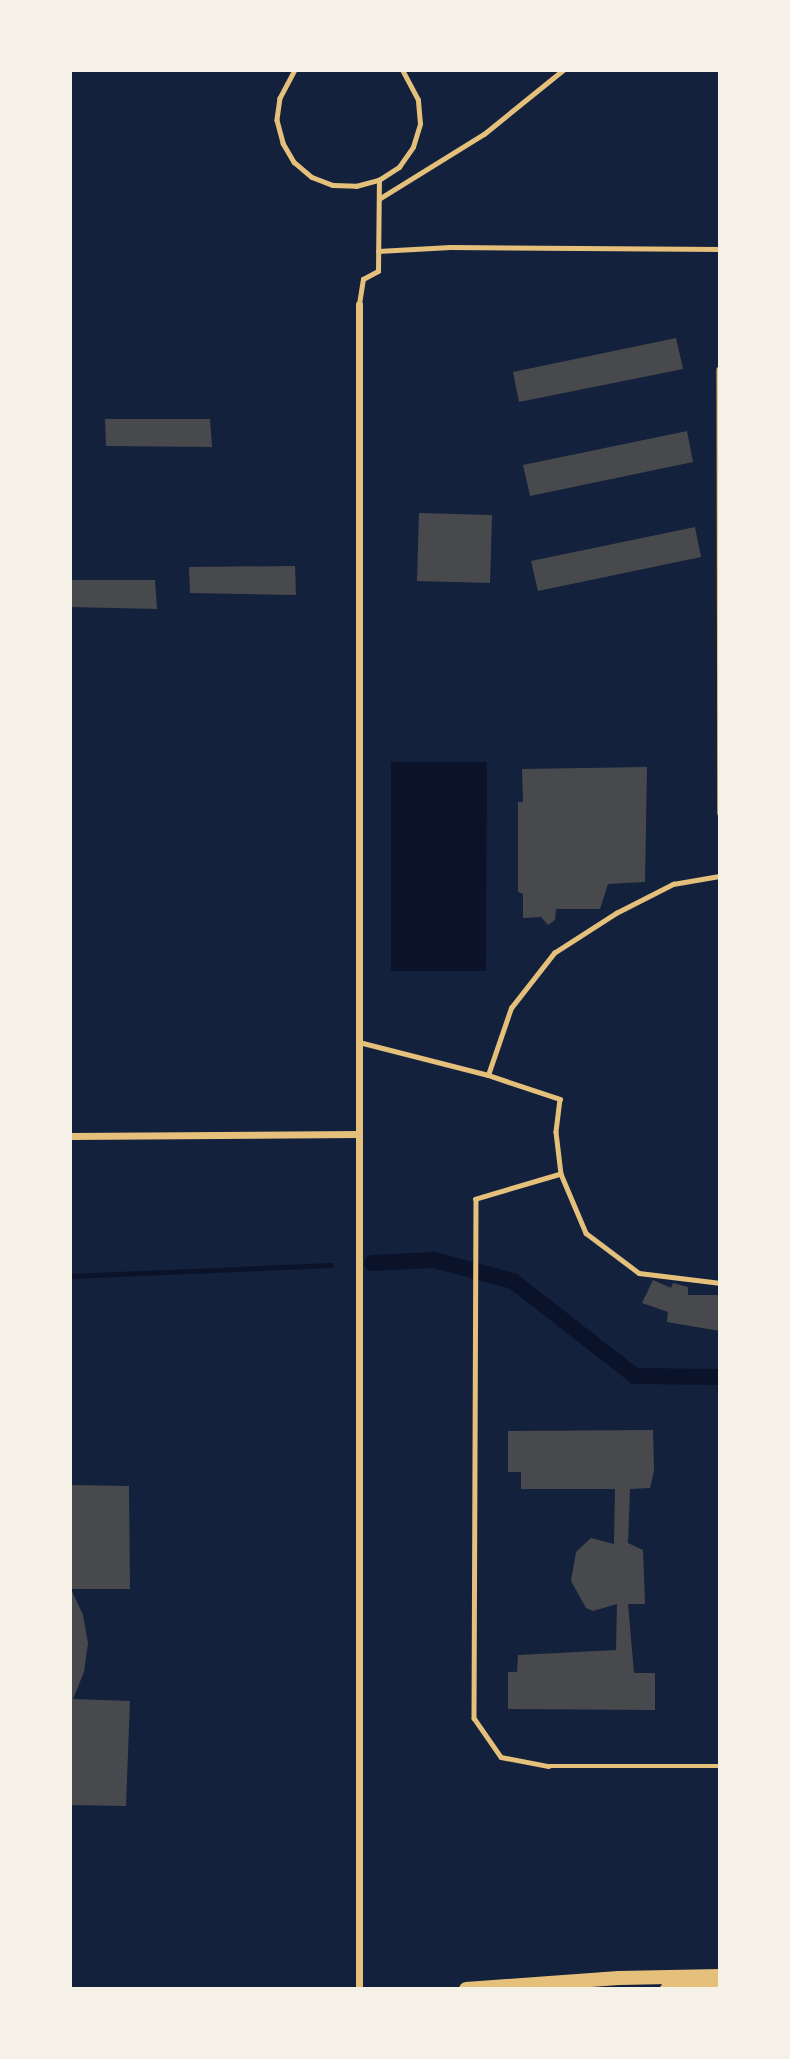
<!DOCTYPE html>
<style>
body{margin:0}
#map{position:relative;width:790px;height:2059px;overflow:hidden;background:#14213d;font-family:"Source Sans 3",sans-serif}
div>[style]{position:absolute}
.water>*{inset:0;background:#0b132b}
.stream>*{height:4.5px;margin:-2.25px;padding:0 2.25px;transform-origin:2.25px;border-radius:2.25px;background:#0b132b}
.canal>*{height:16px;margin:-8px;padding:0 8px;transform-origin:8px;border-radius:8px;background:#0b132b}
.building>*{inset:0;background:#48494c}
.service>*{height:4.5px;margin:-2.25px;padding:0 2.25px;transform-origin:2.25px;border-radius:2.25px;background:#e5c07b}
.minor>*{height:7px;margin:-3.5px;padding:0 3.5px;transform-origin:3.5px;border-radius:3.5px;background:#e5c07b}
.primary>*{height:14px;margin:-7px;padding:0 7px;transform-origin:7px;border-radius:7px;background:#e5c07b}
span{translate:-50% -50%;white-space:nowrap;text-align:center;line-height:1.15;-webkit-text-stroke:7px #f6f1e7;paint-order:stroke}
.frame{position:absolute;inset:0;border:72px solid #f6f1e7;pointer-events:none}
</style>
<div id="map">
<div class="water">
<div style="clip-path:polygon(391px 762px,487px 762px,486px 971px,391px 971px)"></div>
</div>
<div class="stream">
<div style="left:70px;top:1276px;width:261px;rotate:-2.4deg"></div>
</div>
<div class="canal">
<div style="left:372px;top:1263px;width:62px;rotate:-2.8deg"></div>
<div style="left:434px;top:1260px;width:82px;rotate:14.9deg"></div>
<div style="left:513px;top:1281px;width:155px;rotate:37.9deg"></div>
<div style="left:635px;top:1376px;width:85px;rotate:0.7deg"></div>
</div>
<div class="building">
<div style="clip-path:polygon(676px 338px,683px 369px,519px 402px,513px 372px)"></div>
<div style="clip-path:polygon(105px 419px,210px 419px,212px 447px,106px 446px)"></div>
<div style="clip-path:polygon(687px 431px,693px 462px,530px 496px,523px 465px)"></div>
<div style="clip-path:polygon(419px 513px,492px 515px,490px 583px,417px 581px)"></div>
<div style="clip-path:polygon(695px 527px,701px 557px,538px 591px,531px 561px)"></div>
<div style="clip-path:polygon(295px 566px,296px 595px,190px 593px,189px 567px)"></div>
<div style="clip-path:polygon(70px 580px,155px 580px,157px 609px,70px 607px)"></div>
<div style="clip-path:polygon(647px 767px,645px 882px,608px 884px,600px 909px,556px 909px,555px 920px,548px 925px,541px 917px,523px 918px,523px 894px,518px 892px,518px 802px,523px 802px,522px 769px)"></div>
<div style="clip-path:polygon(653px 1280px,671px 1288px,673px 1283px,688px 1287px,688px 1295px,720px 1295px,720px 1331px,667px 1322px,668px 1312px,642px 1303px)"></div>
<div style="clip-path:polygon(653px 1430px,654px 1471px,650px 1488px,630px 1489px,628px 1543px,643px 1550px,645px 1604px,628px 1604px,634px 1673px,655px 1673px,655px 1710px,508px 1709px,508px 1672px,517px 1672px,518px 1655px,616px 1650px,617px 1604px,593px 1611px,586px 1608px,571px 1581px,576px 1552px,591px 1538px,614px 1544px,615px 1489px,521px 1489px,521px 1472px,508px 1472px,508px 1431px)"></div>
<div style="clip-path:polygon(70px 1485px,129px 1486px,130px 1589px,71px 1589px,83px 1615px,88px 1643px,84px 1672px,73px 1699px,130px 1701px,126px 1806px,70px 1805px)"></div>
</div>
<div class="service">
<div style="left:295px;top:70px;width:32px;rotate:118deg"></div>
<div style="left:280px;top:98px;width:22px;rotate:98deg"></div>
<div style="left:277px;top:120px;width:24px;rotate:75deg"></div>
<div style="left:283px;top:143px;width:22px;rotate:60deg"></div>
<div style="left:294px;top:162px;width:23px;rotate:40deg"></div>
<div style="left:312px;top:177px;width:22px;rotate:21deg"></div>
<div style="left:333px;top:185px;width:23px;rotate:2deg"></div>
<div style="left:356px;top:186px;width:24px;rotate:-15deg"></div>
<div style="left:379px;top:180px;width:24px;rotate:-33deg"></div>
<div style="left:399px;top:167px;width:24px;rotate:-55deg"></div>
<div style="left:413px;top:147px;width:24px;rotate:-73deg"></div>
<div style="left:420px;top:124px;width:24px;rotate:-95deg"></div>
<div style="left:418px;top:100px;width:34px;rotate:-118deg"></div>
<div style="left:379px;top:199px;width:123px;rotate:-31.8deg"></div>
<div style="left:484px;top:134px;width:102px;rotate:-39deg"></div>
<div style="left:378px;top:251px;width:72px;rotate:-3.2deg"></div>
<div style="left:450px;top:247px;width:270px;rotate:0.4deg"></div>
<div style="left:359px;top:304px;width:25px;rotate:-81deg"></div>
<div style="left:363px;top:279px;width:17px;rotate:-28deg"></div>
<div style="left:378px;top:271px;width:91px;rotate:-89.4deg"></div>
<div style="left:719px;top:369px;width:444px;rotate:89.9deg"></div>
<div style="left:359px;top:1042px;width:133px;rotate:14.3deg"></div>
<div style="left:488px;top:1075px;width:76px;rotate:18.4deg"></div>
<div style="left:560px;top:1099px;width:33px;rotate:97deg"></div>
<div style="left:556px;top:1132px;width:42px;rotate:83.2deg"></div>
<div style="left:561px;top:1174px;width:64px;rotate:67deg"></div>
<div style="left:586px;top:1233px;width:66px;rotate:37deg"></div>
<div style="left:639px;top:1273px;width:82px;rotate:7deg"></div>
<div style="left:488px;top:1075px;width:71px;rotate:-71.1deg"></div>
<div style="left:511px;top:1008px;width:70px;rotate:-52deg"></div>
<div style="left:554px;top:953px;width:74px;rotate:-32.8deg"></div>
<div style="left:616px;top:913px;width:64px;rotate:-27deg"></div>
<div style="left:673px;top:884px;width:48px;rotate:-9.7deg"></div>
<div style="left:561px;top:1174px;width:89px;rotate:163.6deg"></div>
<div style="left:476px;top:1199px;width:519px;rotate:90.22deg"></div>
<div style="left:474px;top:1718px;width:47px;rotate:55.3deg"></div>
<div style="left:501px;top:1757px;width:48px;rotate:10.8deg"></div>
<div style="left:548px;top:1766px;width:172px"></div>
</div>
<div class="minor">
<div style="left:359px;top:304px;width:1685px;rotate:90deg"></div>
<div style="left:70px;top:1136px;width:289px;rotate:-0.4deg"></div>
</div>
<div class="primary">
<div style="left:466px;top:1989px;width:153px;rotate:-4.1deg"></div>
<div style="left:619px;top:1978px;width:101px;rotate:-1.1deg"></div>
<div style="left:667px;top:1989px;width:53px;rotate:-1.1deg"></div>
</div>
<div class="frame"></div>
</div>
